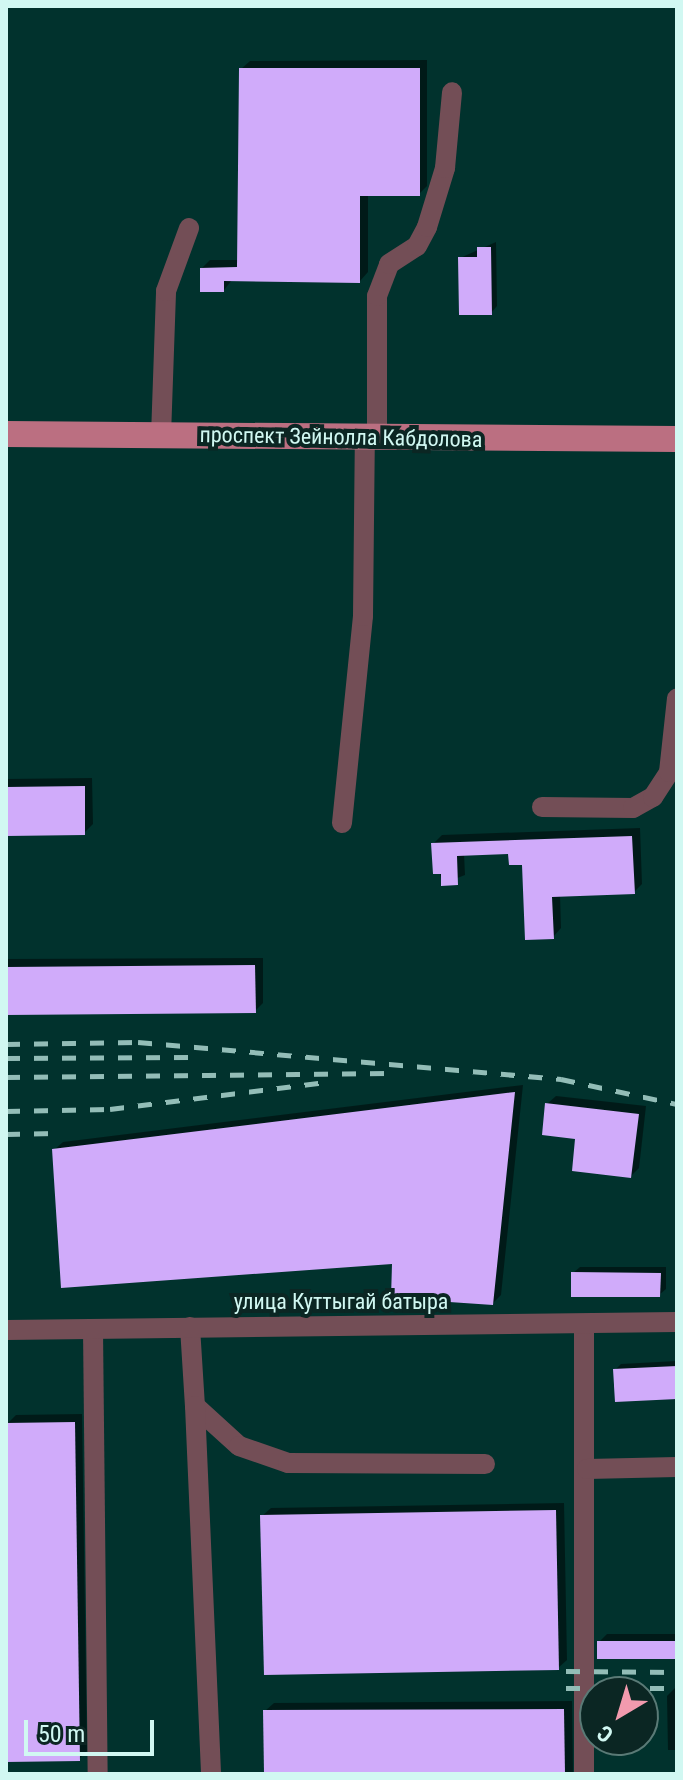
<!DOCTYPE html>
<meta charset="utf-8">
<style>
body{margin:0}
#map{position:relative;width:683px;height:1780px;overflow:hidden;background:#01322d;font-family:"Roboto Condensed",sans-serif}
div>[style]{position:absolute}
.shadow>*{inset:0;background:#0007}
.building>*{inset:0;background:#d0abfa}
.minor>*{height:20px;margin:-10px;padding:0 10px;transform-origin:10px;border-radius:10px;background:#734e56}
.major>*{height:26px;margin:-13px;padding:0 13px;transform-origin:13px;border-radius:13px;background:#bb6f81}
.rail>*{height:5px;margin-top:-2.5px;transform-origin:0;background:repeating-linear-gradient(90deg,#93bdb7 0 14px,transparent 0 28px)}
span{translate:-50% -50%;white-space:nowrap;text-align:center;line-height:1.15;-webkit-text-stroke:8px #0b2623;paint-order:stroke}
.street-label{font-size:22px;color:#d1f8f2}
.frame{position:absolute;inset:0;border:8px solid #d1f8f2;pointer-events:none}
.north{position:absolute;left:579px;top:1676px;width:80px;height:80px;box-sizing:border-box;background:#0b2623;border:2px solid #5a7a76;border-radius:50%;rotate:218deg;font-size:22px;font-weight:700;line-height:32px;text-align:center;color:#d1f8f2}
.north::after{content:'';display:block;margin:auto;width:28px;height:36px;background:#f29aae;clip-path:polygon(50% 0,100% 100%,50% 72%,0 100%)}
.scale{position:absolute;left:24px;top:1720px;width:130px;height:36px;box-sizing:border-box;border:4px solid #d1f8f2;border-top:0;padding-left:10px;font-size:24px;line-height:28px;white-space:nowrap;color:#d1f8f2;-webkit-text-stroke:6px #0b2623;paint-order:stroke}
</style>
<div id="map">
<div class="shadow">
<div style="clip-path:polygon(427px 60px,427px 186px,419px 194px,368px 194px,368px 272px,360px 281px,232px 280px,224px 290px,202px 268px,210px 260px,239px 260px,241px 69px,250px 61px)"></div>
<div style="clip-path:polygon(496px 242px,497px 306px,491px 313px,460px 258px)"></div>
<div style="clip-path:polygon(92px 778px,93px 824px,84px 833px,6px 834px,6px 779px)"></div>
<div style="clip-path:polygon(640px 828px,642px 884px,634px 892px,560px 895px,561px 928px,553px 937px,524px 863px,510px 852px,464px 854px,465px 875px,442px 884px,434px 843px,442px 835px)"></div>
<div style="clip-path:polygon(263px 958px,263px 1003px,255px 1011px,6px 1013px,6px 959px)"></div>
<div style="clip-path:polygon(523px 1085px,501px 1295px,493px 1303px,394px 1262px,54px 1150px,63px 1142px)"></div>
<div style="clip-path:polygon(556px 1096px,646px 1106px,639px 1168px,631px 1176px,578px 1137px,547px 1104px)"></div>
<div style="clip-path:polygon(580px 1267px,666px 1267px,666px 1289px,659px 1295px,573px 1273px)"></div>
<div style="clip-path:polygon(677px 1361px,677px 1397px,615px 1370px,621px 1364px)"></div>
<div style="clip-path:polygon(82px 1414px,87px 1751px,79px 1759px,6px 1760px,8px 1423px,16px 1415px)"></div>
<div style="clip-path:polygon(564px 1503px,567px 1660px,558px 1668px,262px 1516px,271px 1508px)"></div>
<div style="clip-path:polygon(607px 1634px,677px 1634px,677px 1657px,599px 1642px)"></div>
<div style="clip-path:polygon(675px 1688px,677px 1750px,668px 1750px,667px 1696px)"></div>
<div style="clip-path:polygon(572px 1701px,573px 1774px,266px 1774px,265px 1711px,274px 1703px)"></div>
</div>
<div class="building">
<div style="clip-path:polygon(239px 68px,420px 68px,420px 196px,360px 196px,360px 283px,224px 281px,224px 292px,200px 292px,200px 268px,237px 267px)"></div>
<div style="clip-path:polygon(477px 247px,491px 247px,492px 315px,459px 315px,458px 257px,477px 257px)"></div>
<div style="clip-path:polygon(85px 786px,85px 835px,6px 836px,6px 787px)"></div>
<div style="clip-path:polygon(632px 836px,635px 894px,552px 897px,554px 939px,525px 940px,522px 865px,509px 865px,508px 854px,457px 856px,458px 885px,441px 886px,441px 874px,433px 874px,431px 843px)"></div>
<div style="clip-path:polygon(255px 965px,256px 1013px,6px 1015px,6px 967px)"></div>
<div style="clip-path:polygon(515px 1092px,493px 1305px,391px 1298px,392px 1264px,61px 1288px,52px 1149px)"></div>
<div style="clip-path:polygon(545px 1103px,639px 1114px,631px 1178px,572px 1171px,575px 1139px,542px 1135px)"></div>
<div style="clip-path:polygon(571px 1272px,661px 1273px,660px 1297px,571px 1297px)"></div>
<div style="clip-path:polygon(677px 1366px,677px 1399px,615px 1402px,613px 1369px)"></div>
<div style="clip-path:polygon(75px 1422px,80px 1761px,6px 1762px,6px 1423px)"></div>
<div style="clip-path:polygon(556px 1510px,559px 1670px,264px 1675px,260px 1515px)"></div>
<div style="clip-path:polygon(597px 1641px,677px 1641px,677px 1659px,597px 1659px)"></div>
<div style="clip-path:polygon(564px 1709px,565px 1774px,264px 1774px,263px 1710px)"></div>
</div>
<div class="minor">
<div style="left:161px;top:436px;width:145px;rotate:-88deg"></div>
<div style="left:166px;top:291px;width:67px;rotate:-69.9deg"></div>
<div style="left:377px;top:439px;width:143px;rotate:-90deg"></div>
<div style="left:377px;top:296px;width:34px;rotate:-69deg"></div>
<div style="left:389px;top:264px;width:33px;rotate:-33deg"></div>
<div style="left:417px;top:246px;width:21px;rotate:-62deg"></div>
<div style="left:427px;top:227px;width:62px;rotate:-73deg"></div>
<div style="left:445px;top:168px;width:76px;rotate:-84.7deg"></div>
<div style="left:542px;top:807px;width:91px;rotate:0.6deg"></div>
<div style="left:633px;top:808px;width:23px;rotate:-29deg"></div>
<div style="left:653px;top:797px;width:30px;rotate:-57deg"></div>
<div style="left:669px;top:772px;width:74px;rotate:-83.8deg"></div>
<div style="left:342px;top:823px;width:208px;rotate:-84.2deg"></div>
<div style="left:363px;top:616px;width:178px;rotate:-89.4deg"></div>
<div style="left:584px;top:1324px;width:450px;rotate:90deg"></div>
<div style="left:190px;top:1327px;width:79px;rotate:86.4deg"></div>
<div style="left:195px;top:1406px;width:59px;rotate:42.3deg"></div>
<div style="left:239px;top:1446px;width:52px;rotate:19.1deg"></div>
<div style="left:288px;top:1463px;width:197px;rotate:0.3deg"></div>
<div style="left:93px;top:1329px;width:445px;rotate:89.4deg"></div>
<div style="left:6px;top:1330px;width:671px;rotate:-0.68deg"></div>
<div style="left:195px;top:1406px;width:368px;rotate:87.5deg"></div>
<div style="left:587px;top:1469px;width:90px;rotate:-1.3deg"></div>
</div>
<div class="major">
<div style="left:6px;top:434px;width:671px;rotate:0.43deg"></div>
</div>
<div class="rail">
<div style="left:6px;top:1044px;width:132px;rotate:-0.9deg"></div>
<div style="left:138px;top:1042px;width:425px;rotate:5deg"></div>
<div style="left:561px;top:1079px;width:119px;rotate:12.2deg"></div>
<div style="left:6px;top:1058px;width:184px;rotate:-0.3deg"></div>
<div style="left:6px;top:1077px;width:382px;rotate:-0.6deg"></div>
<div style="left:6px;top:1111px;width:104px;rotate:-1.1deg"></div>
<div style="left:110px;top:1109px;width:220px;rotate:-7.1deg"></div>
<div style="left:6px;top:1134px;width:50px;rotate:-1.1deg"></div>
<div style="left:566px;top:1671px;width:111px;rotate:0.5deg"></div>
<div style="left:566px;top:1688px;width:111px"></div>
</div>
<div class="street-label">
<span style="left:341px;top:437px;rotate:1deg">проспект Зейнолла Кабдолова</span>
<span style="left:341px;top:1302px">улица Куттыгай батыра</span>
</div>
<div class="frame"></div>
<div class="north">С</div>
<div class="scale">50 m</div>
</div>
